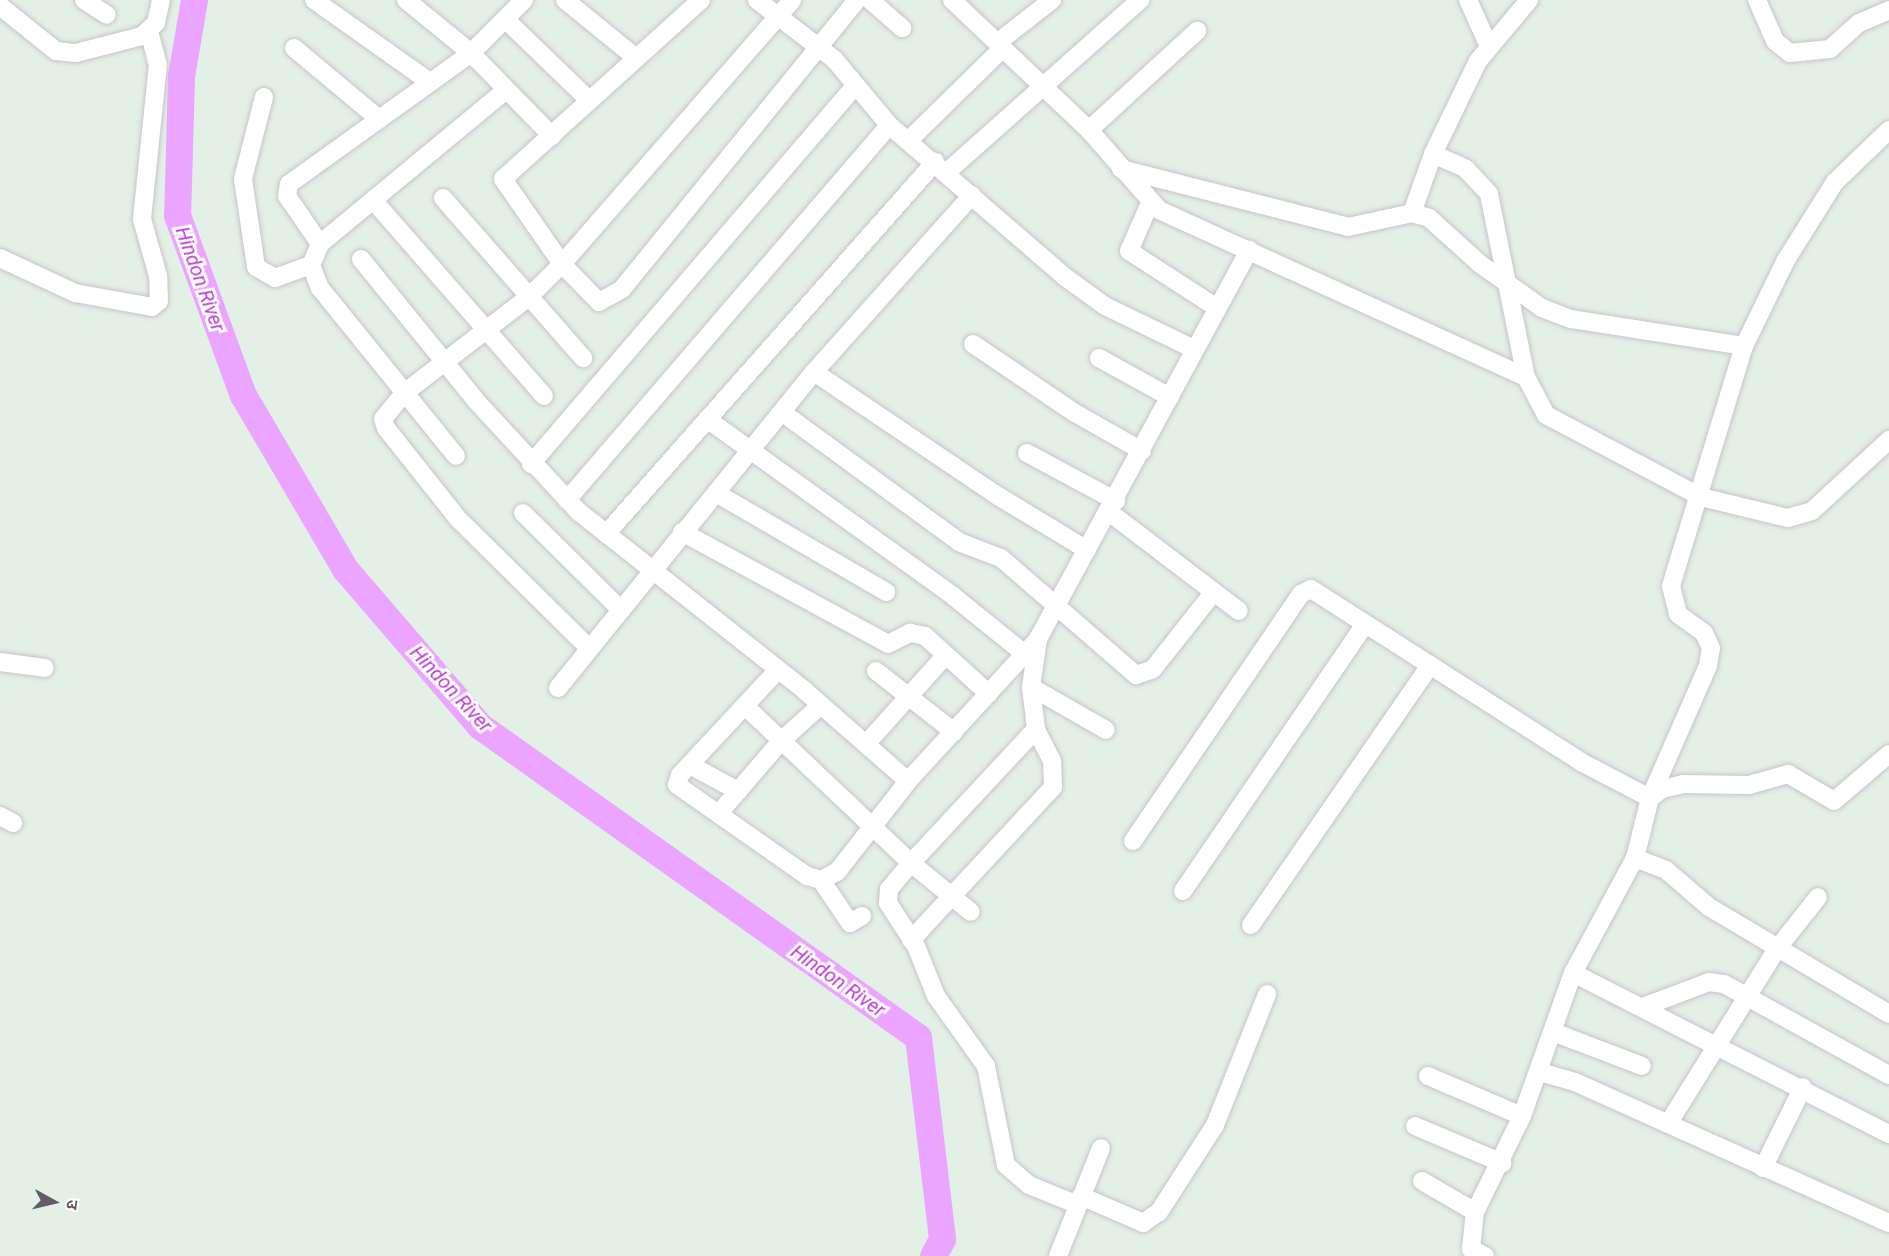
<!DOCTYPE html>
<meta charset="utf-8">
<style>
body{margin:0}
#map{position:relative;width:1889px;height:1256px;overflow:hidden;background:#e3f0e5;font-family:Roboto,"Noto Sans Devanagari",sans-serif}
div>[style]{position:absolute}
.river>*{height:27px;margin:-13.5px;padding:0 13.5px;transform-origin:13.5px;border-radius:13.5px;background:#eba4ff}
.roads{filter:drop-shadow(0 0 2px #cbc2cb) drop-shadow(0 0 2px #cbc2cb)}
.minor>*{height:18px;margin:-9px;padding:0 9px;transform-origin:9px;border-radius:9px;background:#fff}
span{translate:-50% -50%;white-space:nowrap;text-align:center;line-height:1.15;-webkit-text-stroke:6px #fff;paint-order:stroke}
.water-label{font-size:20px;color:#b93acf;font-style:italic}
.north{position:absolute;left:24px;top:1172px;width:60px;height:60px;-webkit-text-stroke:4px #fff;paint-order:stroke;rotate:98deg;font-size:16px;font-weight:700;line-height:24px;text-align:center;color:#655b66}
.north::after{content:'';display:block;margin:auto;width:21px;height:27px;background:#655b66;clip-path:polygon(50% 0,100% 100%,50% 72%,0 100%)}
</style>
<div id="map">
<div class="river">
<div style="left:194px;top:0;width:77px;rotate:99.7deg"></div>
<div style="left:181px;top:76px;width:139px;rotate:91.6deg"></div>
<div style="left:177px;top:215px;width:192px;rotate:69.9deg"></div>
<div style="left:243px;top:395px;width:202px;rotate:59.6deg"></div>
<div style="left:345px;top:569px;width:207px;rotate:49.3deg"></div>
<div style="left:480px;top:726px;width:537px;rotate:35.38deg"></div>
<div style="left:918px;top:1037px;width:203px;rotate:83.2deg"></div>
<div style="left:942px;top:1239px;width:19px;rotate:118deg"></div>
</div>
<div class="roads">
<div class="minor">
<div style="left:84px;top:0;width:27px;rotate:33deg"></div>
<div style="left:314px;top:0;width:142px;rotate:35.3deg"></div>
<div style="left:406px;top:0;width:84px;rotate:39.2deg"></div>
<div style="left:471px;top:53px;width:116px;rotate:45.7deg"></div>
<div style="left:565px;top:0;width:90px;rotate:39.2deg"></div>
<div style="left:701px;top:0;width:267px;rotate:137.9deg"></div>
<div style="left:503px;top:179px;width:103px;rotate:55.2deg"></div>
<div style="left:562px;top:264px;width:53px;rotate:45.8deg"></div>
<div style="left:599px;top:302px;width:26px;rotate:-29deg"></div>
<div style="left:622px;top:289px;width:372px;rotate:-50.9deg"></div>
<div style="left:757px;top:0;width:97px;rotate:37.5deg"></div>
<div style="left:834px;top:59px;width:86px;rotate:50.2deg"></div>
<div style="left:889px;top:125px;width:233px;rotate:40.8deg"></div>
<div style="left:1065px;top:277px;width:49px;rotate:35.9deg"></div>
<div style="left:1105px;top:306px;width:99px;rotate:25.8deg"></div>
<div style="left:870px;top:0;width:43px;rotate:41.2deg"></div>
<div style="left:952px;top:0;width:189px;rotate:43.5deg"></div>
<div style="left:1089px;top:130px;width:106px;rotate:48.8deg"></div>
<div style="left:1159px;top:210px;width:403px;rotate:24.5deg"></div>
<div style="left:1468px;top:0;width:48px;rotate:65.6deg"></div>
<div style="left:1757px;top:0;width:45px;rotate:66.3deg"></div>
<div style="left:1775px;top:41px;width:19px;rotate:39deg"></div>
<div style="left:1790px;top:53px;width:40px;rotate:-5.7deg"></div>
<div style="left:1830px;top:49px;width:39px;rotate:-42deg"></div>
<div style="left:1859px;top:23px;width:33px;rotate:-23deg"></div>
<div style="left:0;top:6px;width:72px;rotate:38.8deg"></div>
<div style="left:56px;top:51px;width:20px;rotate:6deg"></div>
<div style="left:76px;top:53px;width:68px;rotate:-14.4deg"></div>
<div style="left:142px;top:36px;width:19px;rotate:-43deg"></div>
<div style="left:156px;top:23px;width:24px;rotate:-78deg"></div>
<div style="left:505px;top:19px;width:117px;rotate:44deg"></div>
<div style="left:997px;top:43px;width:70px;rotate:-38deg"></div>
<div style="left:294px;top:48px;width:111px;rotate:39.9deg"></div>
<div style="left:506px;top:90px;width:241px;rotate:140.4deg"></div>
<div style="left:320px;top:244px;width:58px;rotate:-124.5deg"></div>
<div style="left:287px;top:196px;width:12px;rotate:-81deg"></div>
<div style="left:289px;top:184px;width:224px;rotate:-35.7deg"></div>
<div style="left:471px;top:53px;width:75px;rotate:-45deg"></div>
<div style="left:264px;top:97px;width:85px;rotate:104.4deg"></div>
<div style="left:243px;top:179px;width:89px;rotate:81.6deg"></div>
<div style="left:256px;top:267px;width:22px;rotate:30deg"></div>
<div style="left:275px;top:278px;width:38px;rotate:-20deg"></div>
<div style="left:1089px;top:130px;width:147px;rotate:-42.5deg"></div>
<div style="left:909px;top:140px;width:130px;rotate:-44.4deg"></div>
<div style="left:1433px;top:154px;width:36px;rotate:24deg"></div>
<div style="left:1466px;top:169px;width:34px;rotate:47deg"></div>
<div style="left:1489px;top:194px;width:187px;rotate:78.6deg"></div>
<div style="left:1526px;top:377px;width:43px;rotate:62.2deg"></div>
<div style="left:1546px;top:415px;width:175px;rotate:27.9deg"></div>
<div style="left:1701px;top:497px;width:89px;rotate:13.6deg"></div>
<div style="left:1788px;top:518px;width:25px;rotate:-16deg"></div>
<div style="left:1812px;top:511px;width:105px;rotate:-42.7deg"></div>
<div style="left:1121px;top:169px;width:234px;rotate:14.3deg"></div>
<div style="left:1348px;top:227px;width:66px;rotate:-12.3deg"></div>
<div style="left:1412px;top:213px;width:18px;rotate:16deg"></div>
<div style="left:1429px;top:218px;width:69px;rotate:42deg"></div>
<div style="left:1480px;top:264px;width:76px;rotate:35.4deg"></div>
<div style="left:1542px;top:308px;width:31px;rotate:21deg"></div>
<div style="left:1571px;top:319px;width:175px;rotate:8.9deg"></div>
<div style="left:947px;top:172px;width:259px;rotate:-41.7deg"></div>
<div style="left:443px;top:198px;width:213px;rotate:48.8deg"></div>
<div style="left:373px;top:200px;width:260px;rotate:48.9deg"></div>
<div style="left:1150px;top:203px;width:52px;rotate:113.6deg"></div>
<div style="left:1129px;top:251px;width:105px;rotate:32.9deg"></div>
<div style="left:1412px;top:213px;width:63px;rotate:-70.4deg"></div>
<div style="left:1433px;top:154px;width:103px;rotate:-64.2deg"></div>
<div style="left:1478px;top:61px;width:80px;rotate:-50.1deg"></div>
<div style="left:320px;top:244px;width:23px;rotate:113deg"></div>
<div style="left:311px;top:265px;width:25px;rotate:69deg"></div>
<div style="left:320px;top:288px;width:216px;rotate:51deg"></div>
<div style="left:0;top:258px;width:83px;rotate:25deg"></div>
<div style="left:75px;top:293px;width:78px;rotate:10.3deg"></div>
<div style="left:152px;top:307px;width:9px;rotate:-41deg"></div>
<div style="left:159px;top:301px;width:25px;rotate:-92deg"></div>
<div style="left:158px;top:276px;width:59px;rotate:-105.7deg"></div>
<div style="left:142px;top:219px;width:155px;rotate:-84.1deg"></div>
<div style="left:158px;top:65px;width:35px;rotate:-105deg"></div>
<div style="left:361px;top:259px;width:186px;rotate:50.9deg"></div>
<div style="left:478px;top:403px;width:149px;rotate:47.2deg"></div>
<div style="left:579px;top:512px;width:287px;rotate:38.3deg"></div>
<div style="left:804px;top:690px;width:138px;rotate:41.2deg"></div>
<div style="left:973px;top:344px;width:123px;rotate:34.1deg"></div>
<div style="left:1075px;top:413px;width:77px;rotate:29.6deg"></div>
<div style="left:1099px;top:358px;width:81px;rotate:28.8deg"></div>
<div style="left:814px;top:372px;width:222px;rotate:34deg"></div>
<div style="left:998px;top:496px;width:104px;rotate:31.2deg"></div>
<div style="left:783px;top:413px;width:218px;rotate:36.2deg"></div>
<div style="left:959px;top:542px;width:45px;rotate:20.9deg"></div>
<div style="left:1001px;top:558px;width:179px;rotate:40.9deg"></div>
<div style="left:1136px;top:675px;width:18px;rotate:-19deg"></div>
<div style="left:1153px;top:669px;width:97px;rotate:-51.7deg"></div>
<div style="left:707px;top:419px;width:303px;rotate:35.7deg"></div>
<div style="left:953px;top:596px;width:92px;rotate:38.9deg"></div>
<div style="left:1027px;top:453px;width:101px;rotate:28.3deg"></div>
<div style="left:531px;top:464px;width:496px;rotate:-49.4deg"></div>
<div style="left:716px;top:493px;width:197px;rotate:30.2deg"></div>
<div style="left:567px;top:500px;width:494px;rotate:-49.3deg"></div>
<div style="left:1109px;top:512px;width:163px;rotate:37.3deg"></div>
<div style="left:523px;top:513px;width:138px;rotate:44.7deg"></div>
<div style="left:682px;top:532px;width:234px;rotate:28.5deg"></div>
<div style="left:888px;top:644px;width:25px;rotate:-27deg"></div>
<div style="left:910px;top:633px;width:15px;rotate:11deg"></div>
<div style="left:925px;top:636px;width:86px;rotate:42.2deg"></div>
<div style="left:606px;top:534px;width:497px;rotate:-48.5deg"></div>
<div style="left:589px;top:648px;width:182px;rotate:-135.4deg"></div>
<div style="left:459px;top:520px;width:117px;rotate:-128.4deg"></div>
<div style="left:386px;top:428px;width:9px;rotate:-108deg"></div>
<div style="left:383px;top:419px;width:32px;rotate:-51deg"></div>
<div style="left:403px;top:394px;width:159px;rotate:-37.6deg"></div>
<div style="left:529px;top:297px;width:47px;rotate:-45deg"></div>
<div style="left:562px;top:264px;width:350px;rotate:-48.9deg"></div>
<div style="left:0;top:662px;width:45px;rotate:7.6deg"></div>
<div style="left:876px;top:671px;width:99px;rotate:38deg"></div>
<div style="left:776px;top:672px;width:141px;rotate:133deg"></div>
<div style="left:680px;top:775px;width:10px;rotate:107deg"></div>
<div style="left:677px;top:785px;width:159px;rotate:35deg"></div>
<div style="left:807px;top:876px;width:15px;rotate:16deg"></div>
<div style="left:821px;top:880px;width:18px;rotate:-27deg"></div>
<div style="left:837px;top:872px;width:115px;rotate:-52deg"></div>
<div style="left:908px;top:781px;width:193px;rotate:-47.5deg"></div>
<div style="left:1038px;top:639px;width:443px;rotate:-61.5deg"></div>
<div style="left:1031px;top:687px;width:86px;rotate:29.8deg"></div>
<div style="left:558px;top:688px;width:407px;rotate:-51deg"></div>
<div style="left:814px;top:372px;width:237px;rotate:-48.2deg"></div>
<div style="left:746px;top:707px;width:227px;rotate:43.4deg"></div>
<div style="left:911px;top:863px;width:77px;rotate:39.2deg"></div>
<div style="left:1036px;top:729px;width:183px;rotate:133deg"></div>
<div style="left:911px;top:863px;width:34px;rotate:130deg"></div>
<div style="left:889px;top:889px;width:14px;rotate:94deg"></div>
<div style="left:888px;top:903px;width:51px;rotate:56.9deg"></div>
<div style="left:916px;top:946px;width:54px;rotate:68.2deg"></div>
<div style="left:936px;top:996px;width:86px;rotate:54.5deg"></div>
<div style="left:986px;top:1066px;width:101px;rotate:78.6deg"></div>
<div style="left:1006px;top:1165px;width:30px;rotate:41deg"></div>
<div style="left:1029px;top:1185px;width:53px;rotate:22.2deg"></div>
<div style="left:866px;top:744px;width:118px;rotate:-48.1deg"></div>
<div style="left:690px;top:765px;width:55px;rotate:28.4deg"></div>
<div style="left:720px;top:812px;width:94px;rotate:-49.3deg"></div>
<div style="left:781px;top:741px;width:54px;rotate:-42deg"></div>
<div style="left:0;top:816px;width:15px;rotate:28deg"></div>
<div style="left:1133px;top:841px;width:299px;rotate:-55.8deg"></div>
<div style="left:1301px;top:594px;width:11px;rotate:-27deg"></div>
<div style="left:1311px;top:589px;width:321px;rotate:32.6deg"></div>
<div style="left:1581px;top:762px;width:78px;rotate:27.6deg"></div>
<div style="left:1650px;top:798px;width:15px;rotate:-37deg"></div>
<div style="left:1662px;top:789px;width:22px;rotate:-13deg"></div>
<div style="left:1683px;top:784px;width:66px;rotate:0.9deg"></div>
<div style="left:1749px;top:785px;width:41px;rotate:-15.8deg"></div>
<div style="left:1788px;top:774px;width:53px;rotate:30.4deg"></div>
<div style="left:1834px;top:801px;width:72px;rotate:-40.5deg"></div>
<div style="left:1635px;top:858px;width:33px;rotate:21deg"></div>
<div style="left:1666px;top:870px;width:57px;rotate:40.7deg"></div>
<div style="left:1709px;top:907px;width:209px;rotate:30.7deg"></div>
<div style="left:821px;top:880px;width:52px;rotate:56deg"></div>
<div style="left:850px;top:923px;width:14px;rotate:-30deg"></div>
<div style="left:1183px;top:891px;width:323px;rotate:-55.7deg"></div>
<div style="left:1251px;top:925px;width:315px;rotate:-55.4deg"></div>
<div style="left:911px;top:940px;width:209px;rotate:-47.1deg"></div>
<div style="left:1053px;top:787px;width:26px;rotate:-92deg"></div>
<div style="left:1052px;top:761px;width:36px;rotate:-117deg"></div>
<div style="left:1036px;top:729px;width:42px;rotate:-96.8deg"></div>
<div style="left:1031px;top:687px;width:49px;rotate:-81.7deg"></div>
<div style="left:1573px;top:973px;width:355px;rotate:27deg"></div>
<div style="left:1643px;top:1007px;width:71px;rotate:-20.7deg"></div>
<div style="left:1709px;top:982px;width:15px;rotate:8deg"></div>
<div style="left:1724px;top:984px;width:188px;rotate:28.9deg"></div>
<div style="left:1553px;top:1032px;width:95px;rotate:20.9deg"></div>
<div style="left:1540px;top:1072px;width:36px;rotate:16deg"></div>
<div style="left:1575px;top:1082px;width:344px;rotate:24.2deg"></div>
<div style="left:1428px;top:1076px;width:102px;rotate:23.1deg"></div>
<div style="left:1668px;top:1124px;width:206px;rotate:-58.1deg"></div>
<div style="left:1777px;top:949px;width:66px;rotate:-51.7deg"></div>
<div style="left:1415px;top:1126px;width:95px;rotate:23deg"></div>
<div style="left:1763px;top:1168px;width:90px;rotate:-63.7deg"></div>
<div style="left:1422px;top:1181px;width:61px;rotate:30.3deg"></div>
<div style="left:1081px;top:1196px;width:68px;rotate:23.5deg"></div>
<div style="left:1143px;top:1223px;width:19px;rotate:-35deg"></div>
<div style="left:1159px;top:1212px;width:103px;rotate:-57.2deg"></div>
<div style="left:1215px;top:1125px;width:141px;rotate:-68.3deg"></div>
<div style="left:1058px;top:1256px;width:116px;rotate:-68.3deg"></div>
<div style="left:1485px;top:1256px;width:16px;rotate:-153deg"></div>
<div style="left:1471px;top:1249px;width:37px;rotate:-84deg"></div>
<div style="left:1475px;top:1212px;width:107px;rotate:-63.9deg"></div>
<div style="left:1522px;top:1116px;width:152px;rotate:-70.4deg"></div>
<div style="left:1573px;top:973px;width:131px;rotate:-61.7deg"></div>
<div style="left:1635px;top:858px;width:62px;rotate:-76deg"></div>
<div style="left:1650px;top:798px;width:144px;rotate:-66.3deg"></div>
<div style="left:1708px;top:666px;width:18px;rotate:-81deg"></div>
<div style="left:1711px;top:648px;width:17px;rotate:-115deg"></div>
<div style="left:1704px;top:633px;width:32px;rotate:-144deg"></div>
<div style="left:1678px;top:614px;width:29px;rotate:-104deg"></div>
<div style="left:1671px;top:586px;width:251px;rotate:-73.1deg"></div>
<div style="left:1744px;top:346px;width:96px;rotate:-64deg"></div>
<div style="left:1786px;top:260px;width:92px;rotate:-57.9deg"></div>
<div style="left:1835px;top:182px;width:75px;rotate:-43.9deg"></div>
</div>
</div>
<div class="water-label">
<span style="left:200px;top:279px;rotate:70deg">Hindon River</span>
<span style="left:451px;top:689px;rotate:47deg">Hindon River</span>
<span style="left:838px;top:981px;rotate:35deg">Hindon River</span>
</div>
<div class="north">उ</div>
</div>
